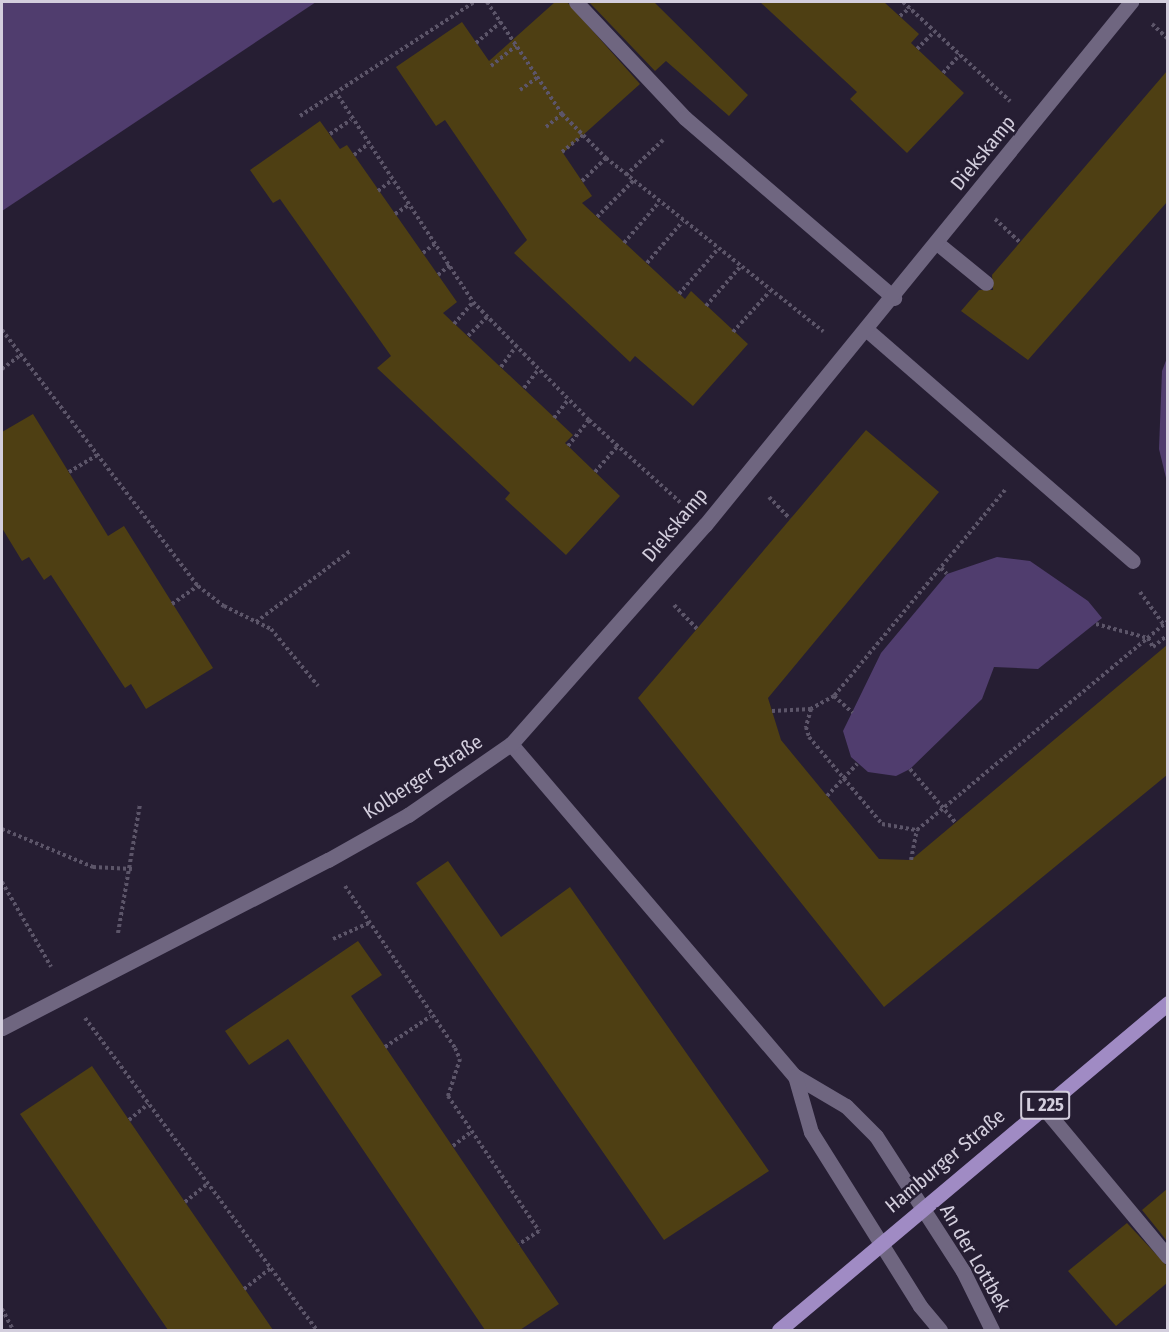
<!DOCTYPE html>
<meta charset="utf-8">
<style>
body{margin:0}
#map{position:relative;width:1169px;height:1332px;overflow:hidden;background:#261e33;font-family:"Fira Sans Condensed",sans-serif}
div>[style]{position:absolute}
.green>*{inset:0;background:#503d6e}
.building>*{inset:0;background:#4e3f13}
.path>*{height:4px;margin-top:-2px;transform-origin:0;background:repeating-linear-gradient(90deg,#5c5569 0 3px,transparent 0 6px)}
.minor>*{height:15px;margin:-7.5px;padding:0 7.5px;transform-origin:7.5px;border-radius:7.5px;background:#6f6680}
.major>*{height:15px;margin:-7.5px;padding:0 7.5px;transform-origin:7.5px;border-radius:7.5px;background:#a08bc4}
span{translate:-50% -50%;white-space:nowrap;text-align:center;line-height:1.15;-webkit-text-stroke:5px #261e33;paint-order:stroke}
.shield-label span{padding:2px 4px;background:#261e33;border:2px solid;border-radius:4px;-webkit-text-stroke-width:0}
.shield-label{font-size:18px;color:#d3cedd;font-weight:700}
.street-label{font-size:20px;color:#d3cedd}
.frame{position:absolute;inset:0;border:3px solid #d3cedd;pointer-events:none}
</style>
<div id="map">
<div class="green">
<div style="clip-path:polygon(2px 2px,316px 2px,2px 211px)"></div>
<div style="clip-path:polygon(1167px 358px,1168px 482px,1167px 482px,1159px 449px,1162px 371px)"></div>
<div style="clip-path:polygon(997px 557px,1030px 561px,1088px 601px,1102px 618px,1038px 669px,994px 667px,982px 699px,910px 769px,896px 776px,868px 772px,851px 757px,843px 731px,881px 653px,947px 574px)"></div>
</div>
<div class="building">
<div style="clip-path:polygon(555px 2px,567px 2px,640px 84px,563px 153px,592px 196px,582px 203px,685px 299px,691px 291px,748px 344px,693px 406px,635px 356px,630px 362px,514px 253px,527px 240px,445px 120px,436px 126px,396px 67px,462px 22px,489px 61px)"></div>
<div style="clip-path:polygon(589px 2px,654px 2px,748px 95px,729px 116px,666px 61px,655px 71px)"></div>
<div style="clip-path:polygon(760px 2px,884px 2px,919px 34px,911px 43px,964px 93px,907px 153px,850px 99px,857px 92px)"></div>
<div style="clip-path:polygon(1167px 71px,1167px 202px,1028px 360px,961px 311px,979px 290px,993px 290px,992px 275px)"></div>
<div style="clip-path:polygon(320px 121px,340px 149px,347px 145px,457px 302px,443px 313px,573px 435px,565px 443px,620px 496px,566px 555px,505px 499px,510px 493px,377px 368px,391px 356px,280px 199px,273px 203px,250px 170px)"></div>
<div style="clip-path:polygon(33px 414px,108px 536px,124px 526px,213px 668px,146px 709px,131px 684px,125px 688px,51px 575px,44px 580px,29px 557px,22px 561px,2px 528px,2px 432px)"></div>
<div style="clip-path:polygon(866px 430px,939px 492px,768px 698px,781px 740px,879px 859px,911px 860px,1167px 645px,1167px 775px,884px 1007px,638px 698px)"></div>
<div style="clip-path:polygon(448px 861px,501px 937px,570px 887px,769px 1171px,664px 1240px,416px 883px)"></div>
<div style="clip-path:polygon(358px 941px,382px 975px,351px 996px,559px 1304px,520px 1330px,485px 1330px,288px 1039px,249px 1065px,225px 1031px)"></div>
<div style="clip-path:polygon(92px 1066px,185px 1202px,273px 1330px,168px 1330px,20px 1114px)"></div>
<div style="clip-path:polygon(1167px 1189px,1167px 1241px,1142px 1210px)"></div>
<div style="clip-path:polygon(1127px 1223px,1167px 1266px,1167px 1283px,1116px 1326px,1068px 1271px)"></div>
</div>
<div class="path">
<div style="left:487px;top:2px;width:135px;rotate:56.2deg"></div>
<div style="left:562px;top:114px;width:62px;rotate:45deg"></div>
<div style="left:606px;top:158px;width:278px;rotate:38.6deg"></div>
<div style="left:903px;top:2px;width:146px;rotate:42.8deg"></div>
<div style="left:900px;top:16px;width:13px;rotate:-39deg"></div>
<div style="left:1152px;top:24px;width:22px;rotate:43deg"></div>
<div style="left:476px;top:43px;width:33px;rotate:-40deg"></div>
<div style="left:917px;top:49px;width:24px;rotate:-45deg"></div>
<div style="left:491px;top:66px;width:32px;rotate:-39deg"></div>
<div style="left:943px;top:73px;width:25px;rotate:-47deg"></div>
<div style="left:520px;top:90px;width:22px;rotate:-36deg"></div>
<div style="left:335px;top:91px;width:252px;rotate:56.8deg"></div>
<div style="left:473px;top:302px;width:165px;rotate:45.5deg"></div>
<div style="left:589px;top:420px;width:125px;rotate:42.1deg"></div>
<div style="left:300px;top:116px;width:208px;rotate:-33.2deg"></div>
<div style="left:546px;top:127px;width:21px;rotate:-39deg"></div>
<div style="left:330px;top:134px;width:25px;rotate:-34deg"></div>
<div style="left:562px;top:152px;width:27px;rotate:-39deg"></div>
<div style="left:354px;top:155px;width:18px;rotate:-38deg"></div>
<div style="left:626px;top:175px;width:51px;rotate:-43.4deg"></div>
<div style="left:582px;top:181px;width:33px;rotate:-44deg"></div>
<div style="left:378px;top:191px;width:18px;rotate:-38deg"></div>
<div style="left:395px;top:214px;width:17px;rotate:-33deg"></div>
<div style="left:597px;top:217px;width:52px;rotate:-45deg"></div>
<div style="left:995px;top:219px;width:35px;rotate:43deg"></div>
<div style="left:624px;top:243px;width:54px;rotate:-49.5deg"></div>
<div style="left:423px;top:253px;width:16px;rotate:-38deg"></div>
<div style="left:647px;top:263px;width:55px;rotate:-49.4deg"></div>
<div style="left:438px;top:275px;width:16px;rotate:-40deg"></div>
<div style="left:679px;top:294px;width:60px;rotate:-49.1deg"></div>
<div style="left:706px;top:306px;width:52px;rotate:-48.9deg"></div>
<div style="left:454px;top:324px;width:29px;rotate:-49deg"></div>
<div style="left:2px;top:330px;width:322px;rotate:52.6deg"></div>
<div style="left:198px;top:586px;width:33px;rotate:38deg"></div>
<div style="left:224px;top:606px;width:52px;rotate:26.1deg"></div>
<div style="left:271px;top:629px;width:74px;rotate:50.5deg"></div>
<div style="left:733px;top:332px;width:55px;rotate:-47.9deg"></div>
<div style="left:468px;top:336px;width:27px;rotate:-45deg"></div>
<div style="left:501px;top:367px;width:24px;rotate:-54deg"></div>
<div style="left:2px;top:369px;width:25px;rotate:-37deg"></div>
<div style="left:524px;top:388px;width:23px;rotate:-52deg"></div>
<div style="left:554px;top:418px;width:24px;rotate:-52deg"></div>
<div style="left:568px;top:446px;width:33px;rotate:-51deg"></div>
<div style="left:69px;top:472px;width:33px;rotate:-31deg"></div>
<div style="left:595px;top:472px;width:35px;rotate:-49deg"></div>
<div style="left:1005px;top:490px;width:268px;rotate:129.7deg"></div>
<div style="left:834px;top:696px;width:26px;rotate:151deg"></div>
<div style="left:811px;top:709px;width:19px;rotate:106deg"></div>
<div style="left:806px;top:727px;width:10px;rotate:73deg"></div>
<div style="left:809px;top:737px;width:114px;rotate:50deg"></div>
<div style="left:882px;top:824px;width:36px;rotate:10deg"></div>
<div style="left:917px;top:830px;width:327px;rotate:-39.8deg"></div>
<div style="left:769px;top:497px;width:30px;rotate:46deg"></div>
<div style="left:941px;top:568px;width:8px;rotate:45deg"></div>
<div style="left:1140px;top:592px;width:39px;rotate:54deg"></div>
<div style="left:172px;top:604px;width:32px;rotate:-35deg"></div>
<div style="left:674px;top:605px;width:33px;rotate:46deg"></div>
<div style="left:256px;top:622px;width:118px;rotate:-37.1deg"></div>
<div style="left:1096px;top:624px;width:54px;rotate:15.1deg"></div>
<div style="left:1148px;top:638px;width:10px;rotate:61deg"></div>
<div style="left:1153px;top:647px;width:19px;rotate:-39deg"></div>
<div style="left:834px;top:696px;width:25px;rotate:42deg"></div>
<div style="left:772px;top:711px;width:39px;rotate:-3deg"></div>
<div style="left:910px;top:769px;width:70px;rotate:49.7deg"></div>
<div style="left:827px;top:796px;width:44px;rotate:-46.8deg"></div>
<div style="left:2px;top:829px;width:99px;rotate:22.7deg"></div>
<div style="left:93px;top:867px;width:39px;rotate:3deg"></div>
<div style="left:911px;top:860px;width:31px;rotate:-79deg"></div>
<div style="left:2px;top:882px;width:98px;rotate:60deg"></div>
<div style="left:345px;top:886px;width:196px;rotate:55.8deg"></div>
<div style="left:455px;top:1048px;width:12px;rotate:66deg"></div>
<div style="left:460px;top:1059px;width:39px;rotate:108deg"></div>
<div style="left:448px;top:1096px;width:163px;rotate:56deg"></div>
<div style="left:539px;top:1231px;width:24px;rotate:147deg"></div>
<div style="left:118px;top:933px;width:131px;rotate:-80.3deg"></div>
<div style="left:333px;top:939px;width:39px;rotate:-24deg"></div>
<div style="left:85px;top:1018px;width:389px;rotate:53.4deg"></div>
<div style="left:385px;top:1047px;width:55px;rotate:-34deg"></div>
<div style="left:129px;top:1120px;width:25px;rotate:-40deg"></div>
<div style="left:453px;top:1146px;width:23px;rotate:-38deg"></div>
<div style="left:185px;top:1202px;width:28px;rotate:-39deg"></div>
<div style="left:244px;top:1289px;width:34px;rotate:-38deg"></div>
<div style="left:2px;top:1309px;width:24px;rotate:62deg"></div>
</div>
<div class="minor">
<div style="left:576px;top:2px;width:159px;rotate:46.8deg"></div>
<div style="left:685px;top:118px;width:276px;rotate:40.7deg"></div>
<div style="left:937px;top:243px;width:63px;rotate:39.2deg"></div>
<div style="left:867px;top:330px;width:352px;rotate:41deg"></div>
<div style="left:511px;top:744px;width:437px;rotate:49.5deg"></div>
<div style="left:795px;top:1076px;width:59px;rotate:30.5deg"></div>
<div style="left:846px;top:1106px;width:42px;rotate:45deg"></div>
<div style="left:876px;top:1136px;width:161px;rotate:57.2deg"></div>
<div style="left:963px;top:1271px;width:66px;rotate:63.8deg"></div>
<div style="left:2px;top:1028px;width:367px;rotate:-27.3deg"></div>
<div style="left:328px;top:860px;width:92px;rotate:-29.4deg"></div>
<div style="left:408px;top:815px;width:125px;rotate:-34.6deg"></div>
<div style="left:511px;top:744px;width:293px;rotate:-48.5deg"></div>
<div style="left:705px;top:525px;width:675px;rotate:-50.84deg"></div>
<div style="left:795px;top:1076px;width:58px;rotate:74.1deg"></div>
<div style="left:811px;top:1132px;width:205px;rotate:57.9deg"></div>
<div style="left:920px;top:1306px;width:31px;rotate:50deg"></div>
<div style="left:1043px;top:1107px;width:195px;rotate:50.2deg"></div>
</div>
<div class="major">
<div style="left:779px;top:1330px;width:508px;rotate:-40.05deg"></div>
</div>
<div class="shield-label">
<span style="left:1045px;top:1105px">L 225</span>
</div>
<div class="street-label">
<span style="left:983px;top:153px;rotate:-51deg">Diekskamp</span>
<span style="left:675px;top:525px;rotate:-50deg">Diekskamp</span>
<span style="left:423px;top:777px;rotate:-33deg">Kolberger Straße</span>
<span style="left:945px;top:1161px;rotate:-40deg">Hamburger Straße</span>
<span style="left:975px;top:1258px;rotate:60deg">An der Lottbek</span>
</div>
<div class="frame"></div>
</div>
